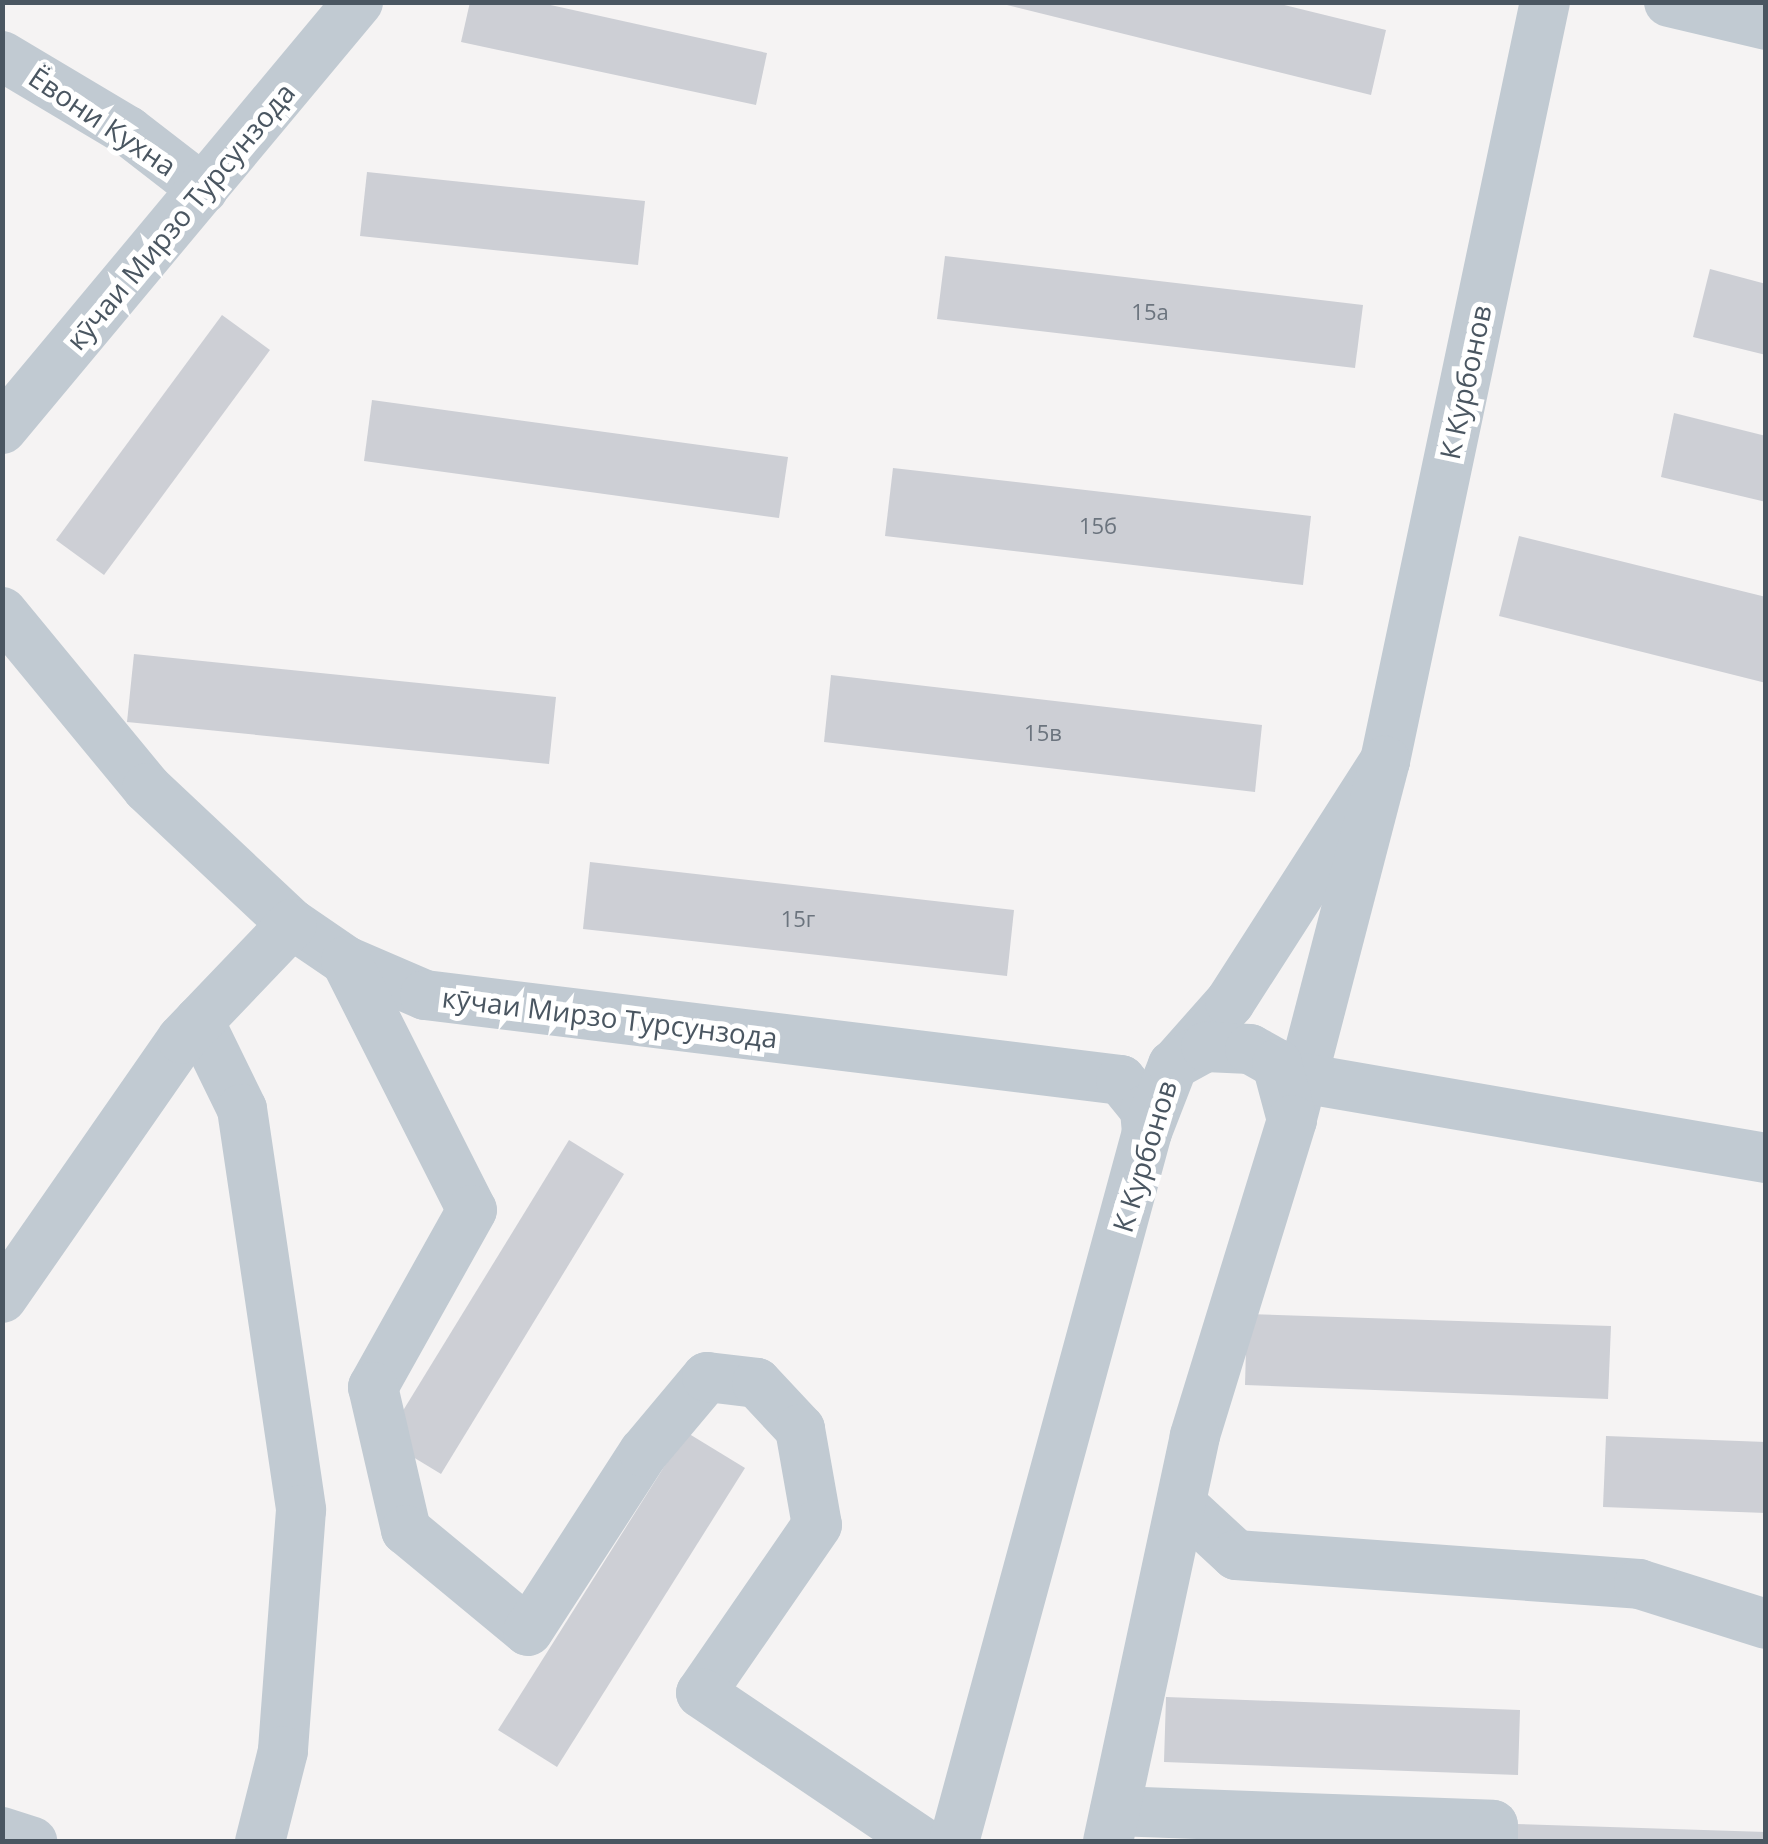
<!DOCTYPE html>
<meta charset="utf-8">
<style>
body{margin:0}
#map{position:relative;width:1768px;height:1844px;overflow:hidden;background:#f5f3f3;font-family:"Open Sans",sans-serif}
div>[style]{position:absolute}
.building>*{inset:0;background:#cdcfd5}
.minor>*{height:50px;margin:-25px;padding:0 25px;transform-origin:25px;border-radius:25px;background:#c1cad2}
span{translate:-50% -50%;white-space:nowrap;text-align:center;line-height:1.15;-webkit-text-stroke:10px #fff;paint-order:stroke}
.number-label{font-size:22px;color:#6b747e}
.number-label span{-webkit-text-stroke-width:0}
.street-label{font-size:28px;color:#4a5661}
.frame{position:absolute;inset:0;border:5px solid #4a5661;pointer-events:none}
</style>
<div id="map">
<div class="building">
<div style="clip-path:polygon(470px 2px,537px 2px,767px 53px,756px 105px,461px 42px)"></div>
<div style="clip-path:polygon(995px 2px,1272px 2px,1386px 30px,1371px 95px)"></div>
<div style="clip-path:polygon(367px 172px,645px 201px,638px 265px,360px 236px)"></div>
<div style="clip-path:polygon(945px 256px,1363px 305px,1355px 368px,937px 319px)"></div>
<div style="clip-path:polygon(1710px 269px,1766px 284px,1766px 355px,1693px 337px)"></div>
<div style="clip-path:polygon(222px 315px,270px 350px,104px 575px,56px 540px)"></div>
<div style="clip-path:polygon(372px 400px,788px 457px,779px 518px,364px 461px)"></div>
<div style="clip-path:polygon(1674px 413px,1766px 436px,1766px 502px,1661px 477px)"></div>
<div style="clip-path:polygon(893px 468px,1311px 516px,1303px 585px,885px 536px)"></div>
<div style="clip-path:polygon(1519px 536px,1766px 597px,1766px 683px,1499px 616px)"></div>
<div style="clip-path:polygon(134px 654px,556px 697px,549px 764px,127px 722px)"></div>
<div style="clip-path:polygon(831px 675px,1262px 725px,1255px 792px,824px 742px)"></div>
<div style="clip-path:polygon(590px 862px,1014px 910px,1007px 976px,583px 929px)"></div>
<div style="clip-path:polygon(569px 1140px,624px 1174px,441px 1474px,385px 1440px)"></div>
<div style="clip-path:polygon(1247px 1314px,1611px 1326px,1608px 1399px,1245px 1385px)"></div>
<div style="clip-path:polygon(686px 1432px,745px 1468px,557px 1767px,498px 1730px)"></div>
<div style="clip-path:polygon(1606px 1436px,1766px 1442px,1766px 1513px,1603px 1507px)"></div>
<div style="clip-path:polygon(1166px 1697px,1520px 1710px,1518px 1775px,1164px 1762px)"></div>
<div style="clip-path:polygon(1515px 1824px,1766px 1832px,1766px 1842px,1515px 1842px)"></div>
</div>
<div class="minor">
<div style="left:1669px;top:2px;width:100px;rotate:13.3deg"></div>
<div style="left:2px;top:56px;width:147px;rotate:30.8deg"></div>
<div style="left:128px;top:131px;width:95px;rotate:37.7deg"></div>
<div style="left:2px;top:429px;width:556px;rotate:-50.18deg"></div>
<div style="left:2px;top:612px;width:228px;rotate:50.5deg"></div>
<div style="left:147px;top:788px;width:199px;rotate:43.2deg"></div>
<div style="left:292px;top:924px;width:65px;rotate:34.4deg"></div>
<div style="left:346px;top:961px;width:86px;rotate:23.3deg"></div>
<div style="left:425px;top:995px;width:701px;rotate:6.96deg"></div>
<div style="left:1121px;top:1080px;width:38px;rotate:51deg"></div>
<div style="left:1145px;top:1110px;width:22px;rotate:85deg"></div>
<div style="left:1385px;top:761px;width:776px;rotate:-78.1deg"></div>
<div style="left:346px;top:961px;width:279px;rotate:63.2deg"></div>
<div style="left:472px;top:1210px;width:203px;rotate:119.2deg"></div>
<div style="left:373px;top:1387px;width:147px;rotate:77deg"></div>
<div style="left:406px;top:1530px;width:158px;rotate:39.6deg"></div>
<div style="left:528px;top:1631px;width:213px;rotate:-57.1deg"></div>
<div style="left:644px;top:1452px;width:98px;rotate:-50deg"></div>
<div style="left:707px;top:1377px;width:50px;rotate:6.8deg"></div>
<div style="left:757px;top:1383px;width:63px;rotate:46.9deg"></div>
<div style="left:800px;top:1429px;width:97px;rotate:80deg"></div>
<div style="left:817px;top:1525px;width:204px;rotate:124.6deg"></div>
<div style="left:701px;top:1693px;width:267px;rotate:34deg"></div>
<div style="left:199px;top:1021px;width:98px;rotate:64deg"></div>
<div style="left:242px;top:1109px;width:405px;rotate:81.6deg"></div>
<div style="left:301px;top:1510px;width:242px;rotate:94.3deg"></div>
<div style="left:283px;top:1751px;width:94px;rotate:104.2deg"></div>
<div style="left:1175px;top:1064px;width:83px;rotate:-48.4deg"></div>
<div style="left:1230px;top:1002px;width:287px;rotate:-57.3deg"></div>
<div style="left:1385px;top:761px;width:366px;rotate:104.6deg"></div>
<div style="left:1302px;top:1078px;width:471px;rotate:9.8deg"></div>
<div style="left:2px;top:1298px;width:315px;rotate:-55.2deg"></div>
<div style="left:182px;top:1039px;width:159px;rotate:-46.3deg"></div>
<div style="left:1181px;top:1504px;width:75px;rotate:42.8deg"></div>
<div style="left:1236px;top:1555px;width:404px;rotate:4.1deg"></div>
<div style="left:1639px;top:1584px;width:133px;rotate:17.5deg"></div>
<div style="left:1115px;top:1811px;width:378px;rotate:2.1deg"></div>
<div style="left:1493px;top:1825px;width:17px;rotate:90deg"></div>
<div style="left:2px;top:1832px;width:32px;rotate:18deg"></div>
<div style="left:954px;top:1842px;width:736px;rotate:-74.79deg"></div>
<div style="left:1147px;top:1132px;width:72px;rotate:-68.8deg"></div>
<div style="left:1173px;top:1065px;width:38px;rotate:-29deg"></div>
<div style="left:1206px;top:1047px;width:44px;rotate:2.6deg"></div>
<div style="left:1250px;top:1049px;width:31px;rotate:29deg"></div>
<div style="left:1277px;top:1064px;width:58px;rotate:75deg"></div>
<div style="left:1292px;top:1120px;width:331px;rotate:107.1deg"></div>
<div style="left:1195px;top:1436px;width:415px;rotate:102.1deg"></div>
</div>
<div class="number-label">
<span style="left:1150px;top:312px">15а</span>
<span style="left:1098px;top:526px">15б</span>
<span style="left:1043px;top:733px">15в</span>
<span style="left:798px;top:919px">15г</span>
</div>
<div class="street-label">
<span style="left:103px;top:121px;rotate:34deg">Ёвони Кухна</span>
<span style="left:180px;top:216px;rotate:-50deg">кӯчаи Мирзо Турсунзода</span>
<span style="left:1465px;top:382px;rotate:-78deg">К Курбонов</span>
<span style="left:610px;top:1017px;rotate:7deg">кӯчаи Мирзо Турсунзода</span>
<span style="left:1144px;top:1156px;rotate:-73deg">К Курбонов</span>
</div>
<div class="frame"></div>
</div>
